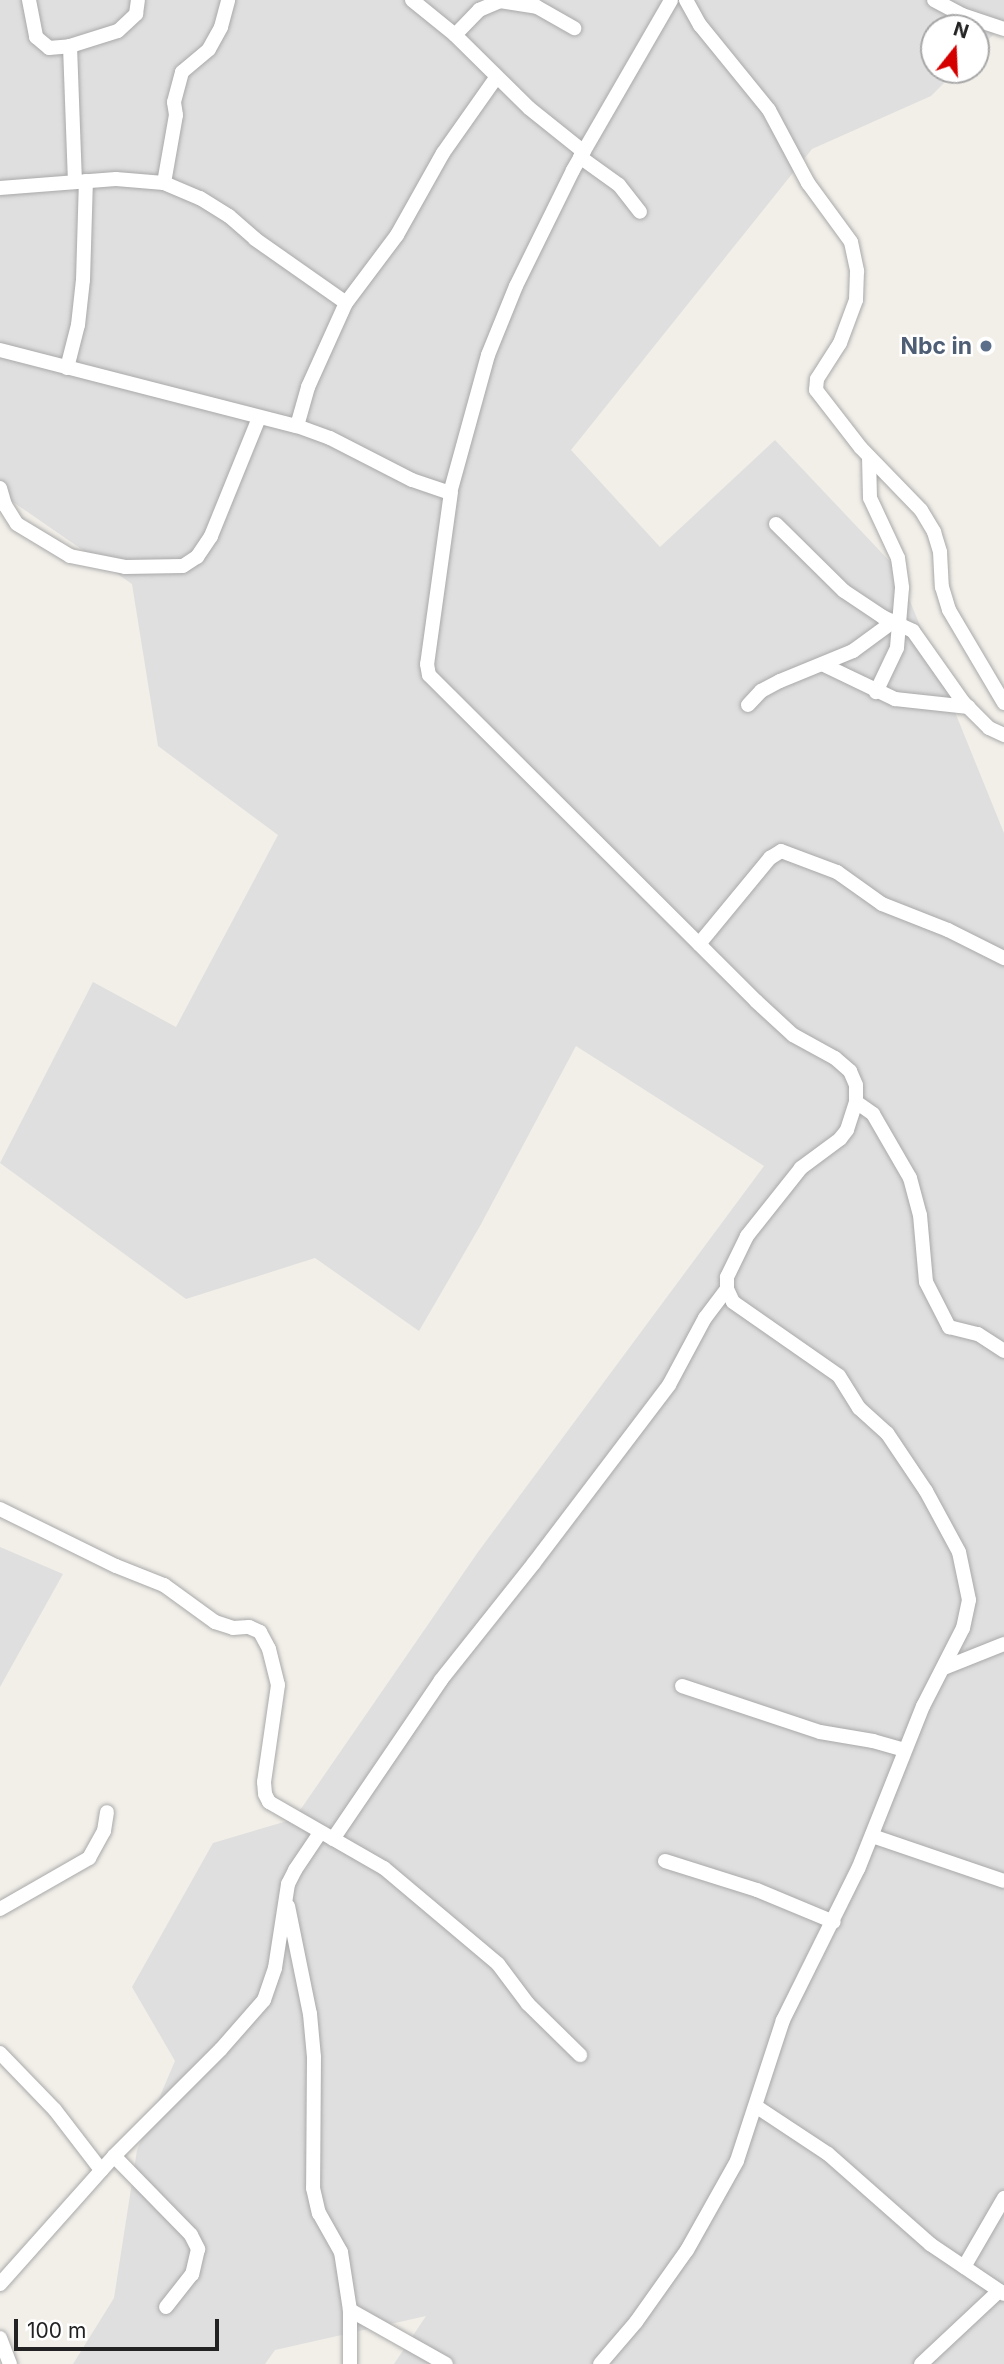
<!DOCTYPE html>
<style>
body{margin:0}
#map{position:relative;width:1004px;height:2364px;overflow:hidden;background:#f2efe9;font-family:Inter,sans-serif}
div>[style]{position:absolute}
.residential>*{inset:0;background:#e0dfdf}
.roads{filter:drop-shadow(0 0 2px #a9a9a9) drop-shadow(0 0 2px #a9a9a9)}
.street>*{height:14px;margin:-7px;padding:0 7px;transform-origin:7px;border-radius:7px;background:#fff}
.dots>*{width:19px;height:19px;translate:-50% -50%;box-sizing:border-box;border:4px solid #fff;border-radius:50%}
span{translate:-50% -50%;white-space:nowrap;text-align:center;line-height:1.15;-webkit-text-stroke:5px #fff;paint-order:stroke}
.service-label{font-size:23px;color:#4e5e75;font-weight:700}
.right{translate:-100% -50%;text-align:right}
.north{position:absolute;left:920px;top:14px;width:70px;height:70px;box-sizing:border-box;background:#fff;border:2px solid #a7a7a7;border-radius:50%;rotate:18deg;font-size:19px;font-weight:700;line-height:28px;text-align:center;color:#222}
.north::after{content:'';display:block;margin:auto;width:24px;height:32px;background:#d40000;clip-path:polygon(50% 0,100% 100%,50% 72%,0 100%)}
.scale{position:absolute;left:14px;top:2319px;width:205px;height:32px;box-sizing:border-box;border:4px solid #222;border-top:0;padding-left:9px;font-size:21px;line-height:24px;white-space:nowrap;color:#222;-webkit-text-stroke:5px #fff;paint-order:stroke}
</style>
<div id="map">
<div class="residential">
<div style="clip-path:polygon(0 0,1004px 0,1004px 24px,976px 52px,976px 28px,934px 28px,934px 70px,957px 70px,931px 96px,812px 149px,571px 450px,660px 547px,775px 440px,897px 569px,1004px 833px,1004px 2364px,394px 2364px,426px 2316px,275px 2350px,265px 2364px,73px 2364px,114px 2298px,137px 2150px,175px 2061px,132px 1987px,213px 1843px,294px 1819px,478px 1552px,764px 1166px,576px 1046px,480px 1226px,419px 1331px,315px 1258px,186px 1299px,0 1163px,93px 982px,176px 1027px,278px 835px,158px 746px,132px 584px,0 493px)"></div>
<div style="clip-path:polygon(0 1547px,63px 1574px,0 1687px)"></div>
</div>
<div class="roads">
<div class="street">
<div style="left:29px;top:0;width:38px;rotate:79deg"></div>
<div style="left:36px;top:37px;width:17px;rotate:40deg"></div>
<div style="left:49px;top:48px;width:21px;rotate:-5deg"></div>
<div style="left:70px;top:46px;width:50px;rotate:-17.4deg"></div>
<div style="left:118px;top:31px;width:25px;rotate:-43deg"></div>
<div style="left:136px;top:14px;width:14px;rotate:-82deg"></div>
<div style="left:412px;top:0;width:55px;rotate:39.1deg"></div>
<div style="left:455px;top:35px;width:104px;rotate:44.6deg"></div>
<div style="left:529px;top:108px;width:70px;rotate:38.7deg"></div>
<div style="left:686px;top:0;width:29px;rotate:61deg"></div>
<div style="left:700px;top:25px;width:109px;rotate:50.9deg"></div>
<div style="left:769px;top:110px;width:83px;rotate:61.9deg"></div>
<div style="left:808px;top:183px;width:73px;rotate:53.9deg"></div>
<div style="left:851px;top:242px;width:30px;rotate:78deg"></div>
<div style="left:857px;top:271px;width:29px;rotate:92deg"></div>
<div style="left:856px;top:300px;width:46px;rotate:110.4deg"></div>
<div style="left:840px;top:343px;width:43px;rotate:122.6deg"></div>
<div style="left:817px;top:379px;width:11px;rotate:95deg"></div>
<div style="left:816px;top:390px;width:73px;rotate:52.2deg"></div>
<div style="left:861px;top:448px;width:86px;rotate:45.9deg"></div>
<div style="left:921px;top:510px;width:26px;rotate:59deg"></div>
<div style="left:934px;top:532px;width:21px;rotate:73deg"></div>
<div style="left:940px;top:552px;width:35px;rotate:87deg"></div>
<div style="left:942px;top:587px;width:24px;rotate:73deg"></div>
<div style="left:949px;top:610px;width:108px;rotate:59.4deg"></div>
<div style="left:934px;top:0;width:32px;rotate:28deg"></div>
<div style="left:962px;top:15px;width:44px;rotate:18.4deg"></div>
<div style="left:455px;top:35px;width:35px;rotate:-46deg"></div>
<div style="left:479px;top:10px;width:23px;rotate:-23deg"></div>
<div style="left:500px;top:1px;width:37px;rotate:9deg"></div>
<div style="left:537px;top:7px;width:43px;rotate:29.6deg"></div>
<div style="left:70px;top:46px;width:136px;rotate:87.9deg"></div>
<div style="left:580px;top:157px;width:48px;rotate:35.7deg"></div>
<div style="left:619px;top:185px;width:34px;rotate:52deg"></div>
<div style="left:164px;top:183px;width:69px;rotate:-80deg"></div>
<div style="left:176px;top:115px;width:13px;rotate:-99deg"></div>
<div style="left:174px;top:102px;width:31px;rotate:-75deg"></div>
<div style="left:182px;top:72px;width:35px;rotate:-40deg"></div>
<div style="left:209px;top:49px;width:25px;rotate:-61deg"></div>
<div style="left:221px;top:27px;width:28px;rotate:-75deg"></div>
<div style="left:0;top:188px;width:116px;rotate:-4.4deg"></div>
<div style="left:116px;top:179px;width:48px;rotate:4.8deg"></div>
<div style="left:164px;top:183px;width:39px;rotate:23deg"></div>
<div style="left:200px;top:198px;width:34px;rotate:32deg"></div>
<div style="left:229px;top:216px;width:35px;rotate:41deg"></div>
<div style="left:255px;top:239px;width:111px;rotate:35.1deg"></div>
<div style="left:0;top:350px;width:307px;rotate:14.4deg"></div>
<div style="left:297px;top:426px;width:35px;rotate:20deg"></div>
<div style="left:330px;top:438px;width:92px;rotate:27.1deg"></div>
<div style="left:412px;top:480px;width:40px;rotate:18.9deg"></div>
<div style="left:450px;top:493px;width:143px;rotate:-74.6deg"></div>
<div style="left:488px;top:355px;width:74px;rotate:-67.9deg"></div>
<div style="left:516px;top:286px;width:129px;rotate:-63.8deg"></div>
<div style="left:573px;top:170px;width:196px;rotate:-60deg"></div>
<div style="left:67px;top:368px;width:44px;rotate:-75.7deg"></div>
<div style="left:78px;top:325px;width:45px;rotate:-83.7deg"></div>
<div style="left:83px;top:280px;width:99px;rotate:-88.3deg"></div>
<div style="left:297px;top:426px;width:41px;rotate:-74.2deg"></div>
<div style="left:308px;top:387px;width:92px;rotate:-65.7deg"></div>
<div style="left:346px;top:303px;width:85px;rotate:-53.1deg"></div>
<div style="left:397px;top:235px;width:94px;rotate:-60.7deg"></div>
<div style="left:443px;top:153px;width:92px;rotate:-54.8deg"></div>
<div style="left:869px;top:457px;width:41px;rotate:88.6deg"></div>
<div style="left:870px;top:498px;width:66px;rotate:65deg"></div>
<div style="left:898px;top:558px;width:30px;rotate:82deg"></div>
<div style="left:902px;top:588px;width:60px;rotate:94.8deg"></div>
<div style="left:897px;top:648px;width:49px;rotate:115.5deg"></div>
<div style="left:0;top:488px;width:18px;rotate:74deg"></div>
<div style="left:5px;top:505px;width:22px;rotate:58deg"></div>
<div style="left:17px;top:524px;width:62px;rotate:31.1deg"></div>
<div style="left:70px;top:556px;width:56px;rotate:11.3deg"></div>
<div style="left:125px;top:567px;width:58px;rotate:-1deg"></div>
<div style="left:183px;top:566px;width:17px;rotate:-33deg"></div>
<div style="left:197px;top:557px;width:25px;rotate:-56deg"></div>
<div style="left:211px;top:536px;width:127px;rotate:-67.9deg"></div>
<div style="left:451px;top:492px;width:174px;rotate:97.9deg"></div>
<div style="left:427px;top:664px;width:11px;rotate:80deg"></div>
<div style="left:429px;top:675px;width:462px;rotate:44.9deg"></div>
<div style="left:756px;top:1001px;width:50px;rotate:42.6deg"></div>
<div style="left:793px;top:1035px;width:48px;rotate:28.7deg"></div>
<div style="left:835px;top:1058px;width:20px;rotate:41deg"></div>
<div style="left:850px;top:1071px;width:15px;rotate:67deg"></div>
<div style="left:856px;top:1085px;width:17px;rotate:90deg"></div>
<div style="left:856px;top:1102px;width:29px;rotate:108deg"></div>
<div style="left:847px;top:1130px;width:11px;rotate:128deg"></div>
<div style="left:840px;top:1139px;width:49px;rotate:143.4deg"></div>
<div style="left:801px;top:1168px;width:87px;rotate:128.5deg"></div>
<div style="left:747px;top:1236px;width:46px;rotate:116deg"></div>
<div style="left:727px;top:1277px;width:12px;rotate:90deg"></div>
<div style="left:727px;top:1289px;width:14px;rotate:65deg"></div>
<div style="left:733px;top:1302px;width:129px;rotate:34.9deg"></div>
<div style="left:839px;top:1376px;width:38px;rotate:58deg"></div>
<div style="left:859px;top:1408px;width:38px;rotate:42deg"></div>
<div style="left:887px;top:1433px;width:70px;rotate:56.1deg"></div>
<div style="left:926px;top:1491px;width:69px;rotate:61.6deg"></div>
<div style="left:959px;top:1552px;width:49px;rotate:78.2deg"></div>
<div style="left:969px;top:1600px;width:29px;rotate:102deg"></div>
<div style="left:963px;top:1628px;width:88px;rotate:117.1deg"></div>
<div style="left:923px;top:1706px;width:175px;rotate:111.7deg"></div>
<div style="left:858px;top:1869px;width:169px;rotate:116.4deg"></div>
<div style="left:783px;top:2020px;width:148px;rotate:108.1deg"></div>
<div style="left:737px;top:2161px;width:102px;rotate:119.3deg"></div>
<div style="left:687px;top:2250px;width:88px;rotate:125.3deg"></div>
<div style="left:636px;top:2322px;width:55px;rotate:130.6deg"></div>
<div style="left:776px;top:524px;width:95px;rotate:44.6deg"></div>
<div style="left:844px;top:591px;width:47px;rotate:33.7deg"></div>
<div style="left:883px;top:617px;width:33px;rotate:25deg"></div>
<div style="left:913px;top:631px;width:87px;rotate:54.8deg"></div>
<div style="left:963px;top:702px;width:37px;rotate:45deg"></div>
<div style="left:989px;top:728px;width:17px;rotate:25deg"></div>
<div style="left:824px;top:665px;width:79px;rotate:25.6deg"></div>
<div style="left:895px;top:699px;width:74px;rotate:6.2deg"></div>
<div style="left:748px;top:705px;width:19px;rotate:-47deg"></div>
<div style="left:761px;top:691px;width:21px;rotate:-28deg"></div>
<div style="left:780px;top:681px;width:79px;rotate:-22.3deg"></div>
<div style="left:853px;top:651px;width:51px;rotate:-36.2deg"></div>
<div style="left:699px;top:944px;width:112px;rotate:-50.5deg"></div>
<div style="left:770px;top:858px;width:13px;rotate:-32deg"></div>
<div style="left:781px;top:851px;width:60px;rotate:20.6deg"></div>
<div style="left:837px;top:872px;width:55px;rotate:35.4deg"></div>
<div style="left:882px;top:904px;width:71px;rotate:21.5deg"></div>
<div style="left:948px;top:930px;width:63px;rotate:26.6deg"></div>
<div style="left:856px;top:1102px;width:21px;rotate:35deg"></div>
<div style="left:873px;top:1114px;width:74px;rotate:60deg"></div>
<div style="left:910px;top:1178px;width:38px;rotate:75deg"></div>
<div style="left:920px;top:1215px;width:67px;rotate:84.9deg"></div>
<div style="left:926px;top:1282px;width:51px;rotate:62.9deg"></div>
<div style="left:949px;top:1327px;width:30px;rotate:14deg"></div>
<div style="left:978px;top:1334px;width:31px;rotate:33deg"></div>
<div style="left:0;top:1509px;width:129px;rotate:26.2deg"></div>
<div style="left:116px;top:1566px;width:52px;rotate:21.6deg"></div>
<div style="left:164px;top:1585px;width:63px;rotate:36deg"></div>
<div style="left:215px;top:1622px;width:19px;rotate:18deg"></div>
<div style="left:233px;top:1628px;width:16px;rotate:-4deg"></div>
<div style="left:249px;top:1627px;width:12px;rotate:24deg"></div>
<div style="left:260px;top:1632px;width:19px;rotate:62deg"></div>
<div style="left:269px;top:1649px;width:37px;rotate:76deg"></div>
<div style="left:278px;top:1685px;width:98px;rotate:98.2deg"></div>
<div style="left:264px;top:1782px;width:12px;rotate:85deg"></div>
<div style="left:265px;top:1794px;width:9px;rotate:63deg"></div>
<div style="left:269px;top:1802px;width:133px;rotate:29.9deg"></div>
<div style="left:384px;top:1868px;width:149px;rotate:40.1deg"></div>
<div style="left:498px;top:1964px;width:50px;rotate:53.1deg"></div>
<div style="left:528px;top:2004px;width:73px;rotate:44.4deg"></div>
<div style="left:944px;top:1668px;width:65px;rotate:-21.8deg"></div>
<div style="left:682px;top:1686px;width:145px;rotate:18.4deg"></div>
<div style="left:820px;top:1732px;width:54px;rotate:9.6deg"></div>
<div style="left:873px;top:1741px;width:32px;rotate:16deg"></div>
<div style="left:872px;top:1836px;width:139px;rotate:18.8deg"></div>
<div style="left:333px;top:1839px;width:192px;rotate:-55.8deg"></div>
<div style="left:441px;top:1680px;width:149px;rotate:-51.5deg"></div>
<div style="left:534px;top:1563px;width:223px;rotate:-52.8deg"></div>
<div style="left:669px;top:1385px;width:76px;rotate:-61.8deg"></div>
<div style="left:705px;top:1318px;width:36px;rotate:-53deg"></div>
<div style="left:665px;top:1861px;width:96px;rotate:17.5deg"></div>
<div style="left:757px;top:1890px;width:83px;rotate:22.6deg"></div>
<div style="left:288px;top:1906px;width:110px;rotate:78.5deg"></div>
<div style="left:310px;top:2014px;width:43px;rotate:84.7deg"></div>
<div style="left:314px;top:2057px;width:131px;rotate:90.4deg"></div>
<div style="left:313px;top:2188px;width:26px;rotate:77deg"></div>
<div style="left:319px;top:2213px;width:45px;rotate:60.6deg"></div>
<div style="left:341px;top:2252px;width:59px;rotate:81.2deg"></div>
<div style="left:350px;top:2310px;width:54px;rotate:90deg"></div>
<div style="left:0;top:1909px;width:103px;rotate:-29.8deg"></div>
<div style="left:89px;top:1858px;width:31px;rotate:-61deg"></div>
<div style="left:104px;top:1831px;width:19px;rotate:-81deg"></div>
<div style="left:0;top:2053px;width:79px;rotate:46deg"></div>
<div style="left:55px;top:2110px;width:76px;rotate:52.5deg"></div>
<div style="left:757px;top:2107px;width:85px;rotate:33.5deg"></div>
<div style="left:828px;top:2154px;width:136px;rotate:41.4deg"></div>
<div style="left:930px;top:2244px;width:89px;rotate:34deg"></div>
<div style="left:114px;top:2156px;width:110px;rotate:45.7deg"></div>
<div style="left:191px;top:2235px;width:16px;rotate:63deg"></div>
<div style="left:198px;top:2249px;width:26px;rotate:103deg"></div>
<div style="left:192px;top:2274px;width:42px;rotate:128.2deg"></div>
<div style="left:964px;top:2267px;width:80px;rotate:-59.9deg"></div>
<div style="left:0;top:2284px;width:171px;rotate:-48.3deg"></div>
<div style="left:114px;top:2156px;width:151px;rotate:-45deg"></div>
<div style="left:221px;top:2049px;width:65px;rotate:-48.7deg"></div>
<div style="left:264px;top:2000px;width:34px;rotate:-71deg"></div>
<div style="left:275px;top:1968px;width:85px;rotate:-81.2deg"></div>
<div style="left:288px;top:1884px;width:16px;rotate:-63deg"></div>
<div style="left:295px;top:1870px;width:45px;rotate:-56deg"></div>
<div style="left:350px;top:2310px;width:110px;rotate:29.4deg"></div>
<div style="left:0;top:2338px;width:28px;rotate:69deg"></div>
<div style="left:921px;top:2364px;width:107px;rotate:-43.1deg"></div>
</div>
</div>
<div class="dots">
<div style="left:986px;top:346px;background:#5c6f8a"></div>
</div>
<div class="service-label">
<span class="right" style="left:972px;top:346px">Nbc in</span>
</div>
<div class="north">N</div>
<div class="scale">100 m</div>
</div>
